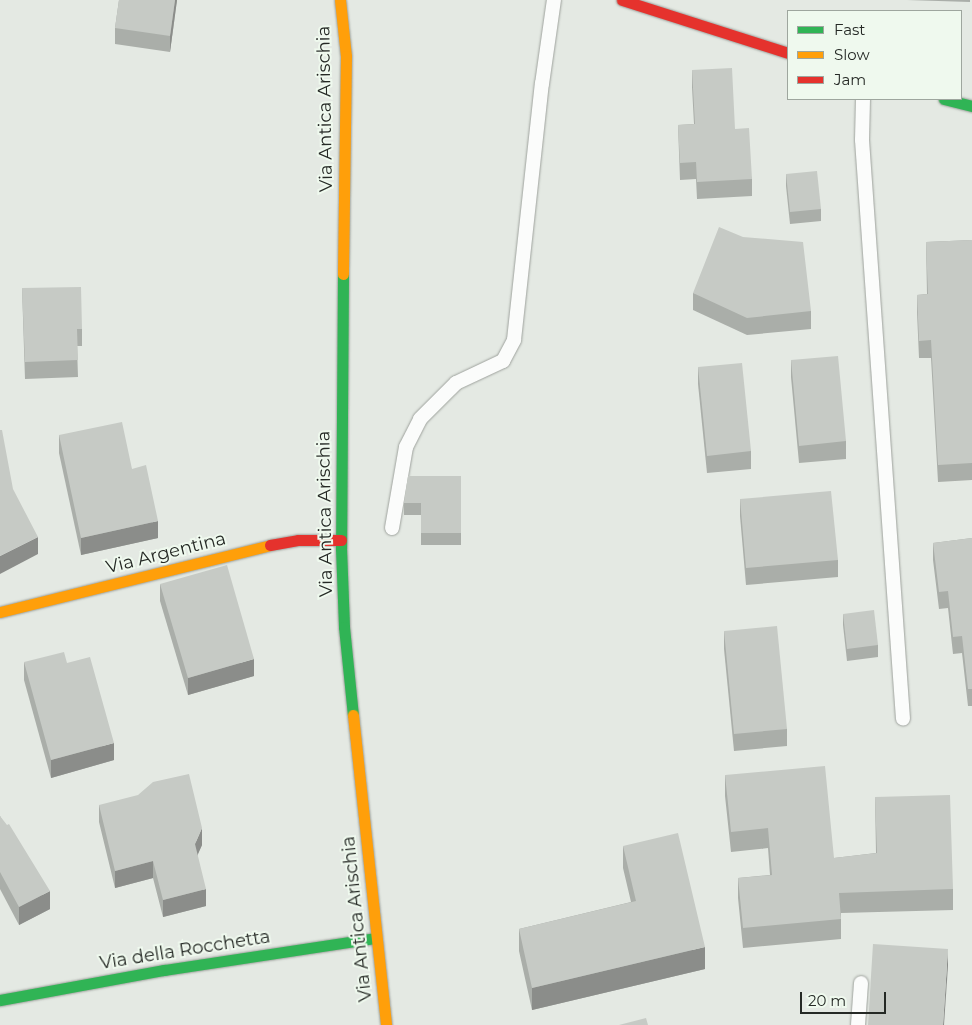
<!DOCTYPE html>
<style>
body{margin:0}
#map{position:relative;width:972px;height:1025px;overflow:hidden;background:#e4e9e3;font-family:Montserrat,sans-serif}
div>[style]{position:absolute}
.roads{filter:drop-shadow(0 0 1px #9ea29d) drop-shadow(0 0 1px #9ea29d)}
.lane>*{height:14px;margin:-7px;padding:0 7px;transform-origin:7px;border-radius:7px;background:#fbfcfb}
.fast>*{height:11px;margin:-5.5px;padding:0 5.5px;transform-origin:5.5px;border-radius:5.5px;background:#30b455}
.slow>*{height:11px;margin:-5.5px;padding:0 5.5px;transform-origin:5.5px;border-radius:5.5px;background:#ff9f0a}
.jam>*{height:11px;margin:-5.5px;padding:0 5.5px;transform-origin:5.5px;border-radius:5.5px;background:#e5322d}
.wall>*{inset:0;background:#aaaea9}
.shaded-wall>*{inset:0;background:#8b8d8a}
.building>*{inset:0;background:#c6cac5}
span{translate:-50% -50%;white-space:nowrap;text-align:center;line-height:1.15;-webkit-text-stroke:4px #eff9ee;paint-order:stroke}
.street-label{font-size:18px;color:#252925}
.legend{position:absolute;left:787px;top:10px;width:175px;height:90px;box-sizing:border-box;background:#eff9ee;border:1px solid #9ea69e;margin:0;padding:6px 9px;list-style:none;font-size:15px;color:#252925}
.legend li{display:flex;align-items:center;gap:10px;height:25px}
.legend b{width:25px;border:1px solid #9ea69e}
.scale{position:absolute;left:800px;top:992px;width:86px;height:22px;box-sizing:border-box;border:2px solid #252925;border-top:0;padding-left:6px;font-size:15px;line-height:18px;white-space:nowrap;color:#252925;-webkit-text-stroke:4px #eff9ee;paint-order:stroke}
</style>
<div id="map">
<div class="roads">
<div class="lane">
<div style="left:863px;top:99px;width:41px;rotate:91.4deg"></div>
<div style="left:862px;top:140px;width:580px;rotate:85.95deg"></div>
<div style="left:392px;top:528px;width:82px;rotate:-80.2deg"></div>
<div style="left:406px;top:447px;width:31px;rotate:-63deg"></div>
<div style="left:420px;top:419px;width:51px;rotate:-45deg"></div>
<div style="left:456px;top:383px;width:52px;rotate:-25.1deg"></div>
<div style="left:503px;top:361px;width:24px;rotate:-62deg"></div>
<div style="left:514px;top:340px;width:258px;rotate:-83.8deg"></div>
<div style="left:542px;top:84px;width:85px;rotate:-81.9deg"></div>
<div style="left:858px;top:1025px;width:42px;rotate:-85.9deg"></div>
</div>
<div class="fast">
<div style="left:944px;top:99px;width:29px;rotate:14deg"></div>
<div style="left:343px;top:274px;width:274px;rotate:90.4deg"></div>
<div style="left:341px;top:548px;width:79px;rotate:87.8deg"></div>
<div style="left:344px;top:627px;width:88px;rotate:84.2deg"></div>
<div style="left:0;top:1000px;width:167px;rotate:-10.4deg"></div>
<div style="left:164px;top:970px;width:214px;rotate:-8.6deg"></div>
</div>
<div class="slow">
<div style="left:340px;top:0;width:56px;rotate:83.9deg"></div>
<div style="left:346px;top:56px;width:218px;rotate:90.8deg"></div>
<div style="left:0;top:612px;width:278px;rotate:-13.9deg"></div>
<div style="left:353px;top:715px;width:312px;rotate:83.9deg"></div>
</div>
<div class="jam">
<div style="left:622px;top:0;width:174px;rotate:17.7deg"></div>
<div style="left:270px;top:545px;width:28px;rotate:-10deg"></div>
<div style="left:298px;top:540px;width:43px"></div>
</div>
</div>
<div class="wall">
<div style="clip-path:polygon(119px 0,177px 0,170px 52px,115px 44px,115px 28px)"></div>
<div style="clip-path:polygon(907px 0,970px 0,970px 2px)"></div>
<div style="clip-path:polygon(692px 70px,735px 129px,752px 179px,752px 196px,697px 199px,696px 179px,680px 180px,678px 125px,694px 124px,692px 87px)"></div>
<div style="clip-path:polygon(786px 174px,821px 209px,821px 221px,790px 224px,786px 186px)"></div>
<div style="clip-path:polygon(972px 240px,972px 480px,938px 482px,931px 358px,919px 358px,917px 312px,917px 295px,927px 294px,926px 242px)"></div>
<div style="clip-path:polygon(22px 288px,82px 329px,82px 346px,77px 346px,78px 377px,25px 379px)"></div>
<div style="clip-path:polygon(693px 293px,811px 311px,811px 329px,747px 335px,693px 310px)"></div>
<div style="clip-path:polygon(791px 360px,846px 441px,846px 459px,799px 463px,791px 377px)"></div>
<div style="clip-path:polygon(698px 367px,751px 451px,751px 469px,707px 473px,698px 384px)"></div>
<div style="clip-path:polygon(59px 435px,132px 469px,158px 538px,81px 555px,59px 453px)"></div>
<div style="clip-path:polygon(461px 476px,461px 545px,421px 545px,421px 515px,404px 515px,404px 503px)"></div>
<div style="clip-path:polygon(740px 499px,838px 560px,838px 577px,746px 585px,740px 516px)"></div>
<div style="clip-path:polygon(972px 538px,972px 706px,968px 706px,962px 653px,953px 654px,948px 608px,939px 609px,933px 560px,933px 543px)"></div>
<div style="clip-path:polygon(160px 584px,254px 676px,188px 695px,160px 601px)"></div>
<div style="clip-path:polygon(843px 614px,878px 645px,878px 657px,847px 661px,843px 625px)"></div>
<div style="clip-path:polygon(724px 631px,787px 729px,787px 746px,734px 751px,724px 649px)"></div>
<div style="clip-path:polygon(24px 662px,114px 760px,51px 778px,24px 680px)"></div>
<div style="clip-path:polygon(725px 775px,834px 858px,876px 853px,875px 797px,953px 889px,953px 910px,841px 913px,841px 939px,743px 948px,738px 898px,738px 878px,770px 875px,768px 848px,731px 852px,725px 796px)"></div>
<div style="clip-path:polygon(99px 805px,202px 845px,197px 855px,206px 906px,163px 917px,153px 878px,115px 888px,99px 822px)"></div>
<div style="clip-path:polygon(0 816px,50px 909px,19px 925px,0 889px)"></div>
<div style="clip-path:polygon(623px 846px,705px 969px,532px 1010px,519px 951px,519px 929px,631px 902px,623px 868px)"></div>
</div>
<div class="shaded-wall">
<div style="clip-path:polygon(175px 0,177px 0,170px 52px,170px 36px)"></div>
<div style="clip-path:polygon(158px 521px,158px 538px,81px 555px,81px 538px)"></div>
<div style="clip-path:polygon(38px 537px,38px 554px,0 574px,0 556px)"></div>
<div style="clip-path:polygon(254px 659px,254px 676px,188px 695px,188px 678px)"></div>
<div style="clip-path:polygon(114px 743px,114px 760px,51px 778px,51px 760px)"></div>
<div style="clip-path:polygon(202px 828px,202px 845px,195px 861px,195px 844px)"></div>
<div style="clip-path:polygon(153px 861px,153px 878px,115px 888px,115px 871px)"></div>
<div style="clip-path:polygon(206px 889px,206px 906px,163px 917px,163px 900px)"></div>
<div style="clip-path:polygon(50px 891px,50px 909px,19px 925px,19px 907px)"></div>
<div style="clip-path:polygon(705px 947px,705px 969px,532px 1010px,532px 988px)"></div>
<div style="clip-path:polygon(948px 949px,948px 966px,944px 1025px,943px 1025px)"></div>
</div>
<div class="building">
<div style="clip-path:polygon(119px 0,175px 0,170px 36px,115px 28px)"></div>
<div style="clip-path:polygon(732px 68px,735px 129px,749px 128px,752px 179px,697px 182px,696px 162px,680px 163px,678px 125px,695px 124px,692px 70px)"></div>
<div style="clip-path:polygon(817px 171px,821px 209px,790px 212px,786px 174px)"></div>
<div style="clip-path:polygon(719px 227px,743px 237px,803px 242px,811px 311px,747px 318px,693px 293px)"></div>
<div style="clip-path:polygon(972px 240px,972px 463px,938px 465px,931px 340px,919px 341px,917px 295px,928px 294px,926px 242px)"></div>
<div style="clip-path:polygon(81px 287px,82px 329px,77px 329px,78px 360px,25px 362px,22px 288px)"></div>
<div style="clip-path:polygon(838px 356px,846px 441px,799px 446px,791px 360px)"></div>
<div style="clip-path:polygon(742px 363px,751px 451px,707px 456px,698px 367px)"></div>
<div style="clip-path:polygon(122px 422px,132px 469px,146px 465px,158px 521px,81px 538px,59px 435px)"></div>
<div style="clip-path:polygon(0 430px,2px 430px,13px 489px,38px 537px,0 556px)"></div>
<div style="clip-path:polygon(408px 476px,461px 476px,461px 533px,421px 533px,421px 503px,404px 503px)"></div>
<div style="clip-path:polygon(831px 491px,838px 560px,746px 568px,740px 499px)"></div>
<div style="clip-path:polygon(972px 538px,972px 689px,968px 689px,962px 636px,953px 637px,948px 591px,939px 592px,933px 543px)"></div>
<div style="clip-path:polygon(227px 565px,254px 659px,188px 678px,160px 584px)"></div>
<div style="clip-path:polygon(874px 610px,878px 645px,847px 649px,843px 614px)"></div>
<div style="clip-path:polygon(777px 626px,787px 729px,734px 734px,724px 631px)"></div>
<div style="clip-path:polygon(64px 652px,67px 663px,90px 657px,114px 743px,51px 760px,24px 662px)"></div>
<div style="clip-path:polygon(825px 766px,834px 858px,877px 853px,875px 797px,950px 795px,953px 889px,839px 893px,841px 919px,743px 928px,738px 878px,772px 875px,768px 828px,731px 832px,725px 775px)"></div>
<div style="clip-path:polygon(189px 774px,202px 828px,195px 844px,206px 889px,163px 900px,153px 861px,115px 871px,99px 805px,138px 795px,153px 782px)"></div>
<div style="clip-path:polygon(0 816px,7px 825px,9px 824px,50px 891px,19px 907px,0 872px)"></div>
<div style="clip-path:polygon(678px 833px,705px 947px,532px 988px,519px 929px,636px 901px,623px 846px)"></div>
<div style="clip-path:polygon(873px 944px,948px 949px,943px 1025px,868px 1025px)"></div>
<div style="clip-path:polygon(646px 1018px,648px 1025px,619px 1025px)"></div>
</div>
<div class="street-label">
<span style="left:325px;top:109px;rotate:-91deg">Via Antica Arischia</span>
<span style="left:325px;top:514px;rotate:-91deg">Via Antica Arischia</span>
<span style="left:166px;top:553px;rotate:-14deg">Via Argentina</span>
<span style="left:357px;top:919px;rotate:-96deg">Via Antica Arischia</span>
<span style="left:185px;top:950px;rotate:-9deg">Via della Rocchetta</span>
</div>
<ul class="legend">
<li><b style="height:6px;background:#30b455"></b>Fast</li>
<li><b style="height:6px;background:#ff9f0a"></b>Slow</li>
<li><b style="height:6px;background:#e5322d"></b>Jam</li>
</ul>
<div class="scale">20 m</div>
</div>
